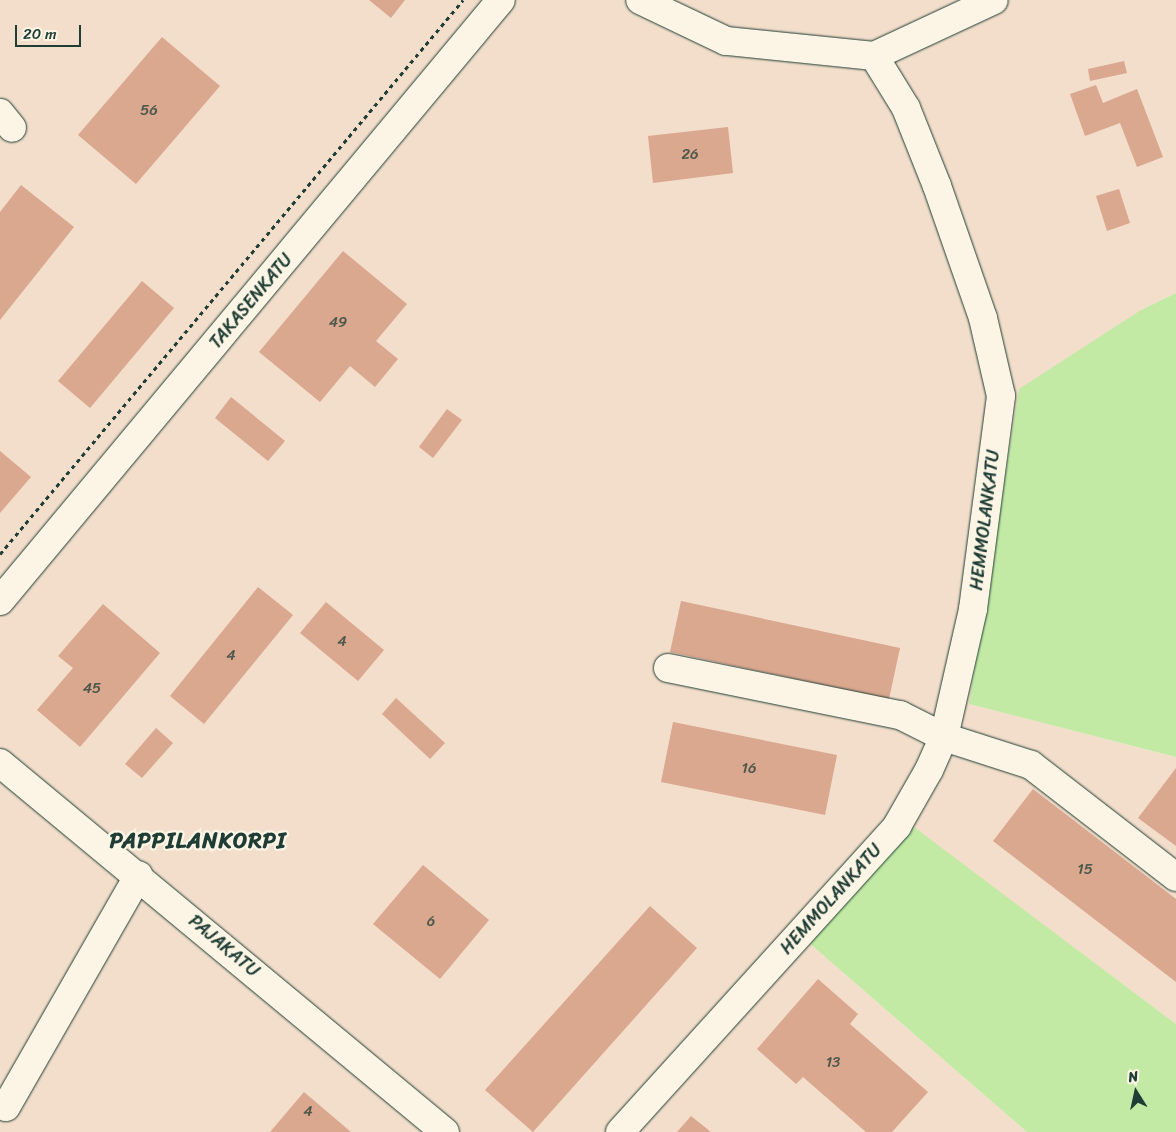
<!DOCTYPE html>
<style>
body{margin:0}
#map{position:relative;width:1176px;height:1132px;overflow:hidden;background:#fcf5e5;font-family:Sriracha,sans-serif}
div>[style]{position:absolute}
.built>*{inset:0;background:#f2decb}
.green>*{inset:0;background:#c2eaa5}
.building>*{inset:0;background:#daa78f}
.path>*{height:3px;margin-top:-1.5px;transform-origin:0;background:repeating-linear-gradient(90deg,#1f3d34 0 4px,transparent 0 8px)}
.roads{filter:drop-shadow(0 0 1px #1f3d34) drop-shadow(0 0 1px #1f3d34)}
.minor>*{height:28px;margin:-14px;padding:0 14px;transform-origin:14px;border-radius:14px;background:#fcf5e5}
span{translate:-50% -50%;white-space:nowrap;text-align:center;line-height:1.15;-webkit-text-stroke:4.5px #fcf5e5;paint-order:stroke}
.number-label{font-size:15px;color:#4e584b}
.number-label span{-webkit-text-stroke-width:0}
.street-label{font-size:18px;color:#1f3d34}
.district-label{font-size:22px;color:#1f3d34;font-weight:700;letter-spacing:1px}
.north{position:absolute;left:1111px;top:1067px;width:50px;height:50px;-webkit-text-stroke:4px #fcf5e5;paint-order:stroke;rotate:350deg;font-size:14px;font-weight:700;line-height:20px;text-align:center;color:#1f3d34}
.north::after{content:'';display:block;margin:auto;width:18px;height:22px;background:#1f3d34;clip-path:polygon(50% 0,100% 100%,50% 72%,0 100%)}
.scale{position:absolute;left:15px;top:25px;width:66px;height:22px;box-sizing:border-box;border:2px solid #1f3d34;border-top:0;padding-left:6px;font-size:15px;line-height:18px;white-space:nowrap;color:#1f3d34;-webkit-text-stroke:4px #fcf5e5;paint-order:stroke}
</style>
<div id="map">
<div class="built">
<div style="clip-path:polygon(0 0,1176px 0,1176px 293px,1141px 310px,969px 704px,1176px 757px,1176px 1024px,914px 828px,809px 943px,1027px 1132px,0 1132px)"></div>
</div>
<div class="green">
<div style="clip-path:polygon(1176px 293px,1176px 757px,969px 704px,1019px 389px,1141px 310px)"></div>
<div style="clip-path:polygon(914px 827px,1176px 1024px,1176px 1132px,1027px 1132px,809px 943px)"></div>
</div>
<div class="building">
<div style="clip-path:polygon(369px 0,405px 0,391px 18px)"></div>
<div style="clip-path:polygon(162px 37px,220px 86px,136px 184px,78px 135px)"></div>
<div style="clip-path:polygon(1124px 61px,1127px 73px,1090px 81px,1088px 69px)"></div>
<div style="clip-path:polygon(1096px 85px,1103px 103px,1137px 89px,1163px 157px,1137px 167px,1120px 123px,1085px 136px,1070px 94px)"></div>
<div style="clip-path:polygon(728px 127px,733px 173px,653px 183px,648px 136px)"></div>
<div style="clip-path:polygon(21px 185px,74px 227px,0 320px,0 212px)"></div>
<div style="clip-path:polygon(1119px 189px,1130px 223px,1107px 231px,1096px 196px)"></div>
<div style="clip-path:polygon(343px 251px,407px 304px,376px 341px,398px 359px,375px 387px,350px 366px,320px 402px,259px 352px)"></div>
<div style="clip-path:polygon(142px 281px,174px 308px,90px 408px,58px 381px)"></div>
<div style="clip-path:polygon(231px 397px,285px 441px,268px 461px,215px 418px)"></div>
<div style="clip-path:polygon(447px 409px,462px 420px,433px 458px,419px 447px)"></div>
<div style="clip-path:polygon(0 451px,31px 477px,0 513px)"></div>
<div style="clip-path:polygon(258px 587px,293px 615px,204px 724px,170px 696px)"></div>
<div style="clip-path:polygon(681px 601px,900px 648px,889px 699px,670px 652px)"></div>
<div style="clip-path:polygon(326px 602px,384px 650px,358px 681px,300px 633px)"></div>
<div style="clip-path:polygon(103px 604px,160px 653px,80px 747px,37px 710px,73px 668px,58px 656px)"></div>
<div style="clip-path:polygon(396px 698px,445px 743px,430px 759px,382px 714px)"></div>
<div style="clip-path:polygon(673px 722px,837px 755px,825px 815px,661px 782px)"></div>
<div style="clip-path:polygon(156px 728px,173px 743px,142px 778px,125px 764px)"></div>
<div style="clip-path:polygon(1176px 768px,1176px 846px,1138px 818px)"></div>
<div style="clip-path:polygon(1033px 789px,1176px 899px,1176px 982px,993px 841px)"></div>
<div style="clip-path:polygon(423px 865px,489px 920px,440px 979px,373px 924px)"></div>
<div style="clip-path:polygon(650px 906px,697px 948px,533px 1132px,485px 1090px)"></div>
<div style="clip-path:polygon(818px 979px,858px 1014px,850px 1024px,928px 1092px,892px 1132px,866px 1132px,803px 1077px,796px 1084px,757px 1049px)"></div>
<div style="clip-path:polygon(304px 1092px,351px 1132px,270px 1132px)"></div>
<div style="clip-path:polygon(691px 1116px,711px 1132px,677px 1132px)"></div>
</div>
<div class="path">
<div style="left:0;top:554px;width:722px;rotate:-50.11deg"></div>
</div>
<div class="roads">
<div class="minor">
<div style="left:874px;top:56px;width:132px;rotate:-25deg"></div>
<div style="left:0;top:113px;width:19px;rotate:51deg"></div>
<div style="left:0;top:601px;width:782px;rotate:-50.19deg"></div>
<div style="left:668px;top:668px;width:237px;rotate:11.5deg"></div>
<div style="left:900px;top:715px;width:49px;rotate:26.6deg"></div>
<div style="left:944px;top:737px;width:91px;rotate:17.8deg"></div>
<div style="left:1031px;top:765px;width:183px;rotate:37.7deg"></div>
<div style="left:0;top:763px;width:578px;rotate:39.67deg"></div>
<div style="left:6px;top:1107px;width:267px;rotate:-60.2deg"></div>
<div style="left:620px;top:1132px;width:413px;rotate:-47.8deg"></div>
<div style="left:897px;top:826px;width:64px;rotate:-60.3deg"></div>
<div style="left:929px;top:770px;width:36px;rotate:-66deg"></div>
<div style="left:944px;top:737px;width:131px;rotate:-77.2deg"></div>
<div style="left:973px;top:609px;width:215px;rotate:-82.5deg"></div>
<div style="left:1001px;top:396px;width:80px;rotate:-103deg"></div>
<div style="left:983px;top:318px;width:140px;rotate:-109.2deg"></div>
<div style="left:937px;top:186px;width:84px;rotate:-111.7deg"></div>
<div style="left:906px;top:108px;width:61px;rotate:-121.6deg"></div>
<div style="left:874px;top:56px;width:149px;rotate:-174.2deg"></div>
<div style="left:726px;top:41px;width:95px;rotate:-154.5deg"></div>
</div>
</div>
<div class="number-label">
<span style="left:149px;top:111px">56</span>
<span style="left:690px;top:155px">26</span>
<span style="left:338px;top:323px">49</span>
<span style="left:342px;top:642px">4</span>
<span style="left:231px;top:656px">4</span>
<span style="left:92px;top:689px">45</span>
<span style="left:749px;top:769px">16</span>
<span style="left:1085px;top:870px">15</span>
<span style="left:431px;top:922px">6</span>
<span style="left:833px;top:1063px">13</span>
<span style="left:308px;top:1112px">4</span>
</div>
<div class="street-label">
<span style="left:251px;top:301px;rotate:-50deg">TAKASENKATU</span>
<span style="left:985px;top:520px;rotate:-83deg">HEMMOLANKATU</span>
<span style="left:831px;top:899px;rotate:-48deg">HEMMOLANKATU</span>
<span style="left:224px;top:946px;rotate:40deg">PAJAKATU</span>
</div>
<div class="district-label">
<span style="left:198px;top:841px">PAPPILANKORPI</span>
</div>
<div class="north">N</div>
<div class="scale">20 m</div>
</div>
